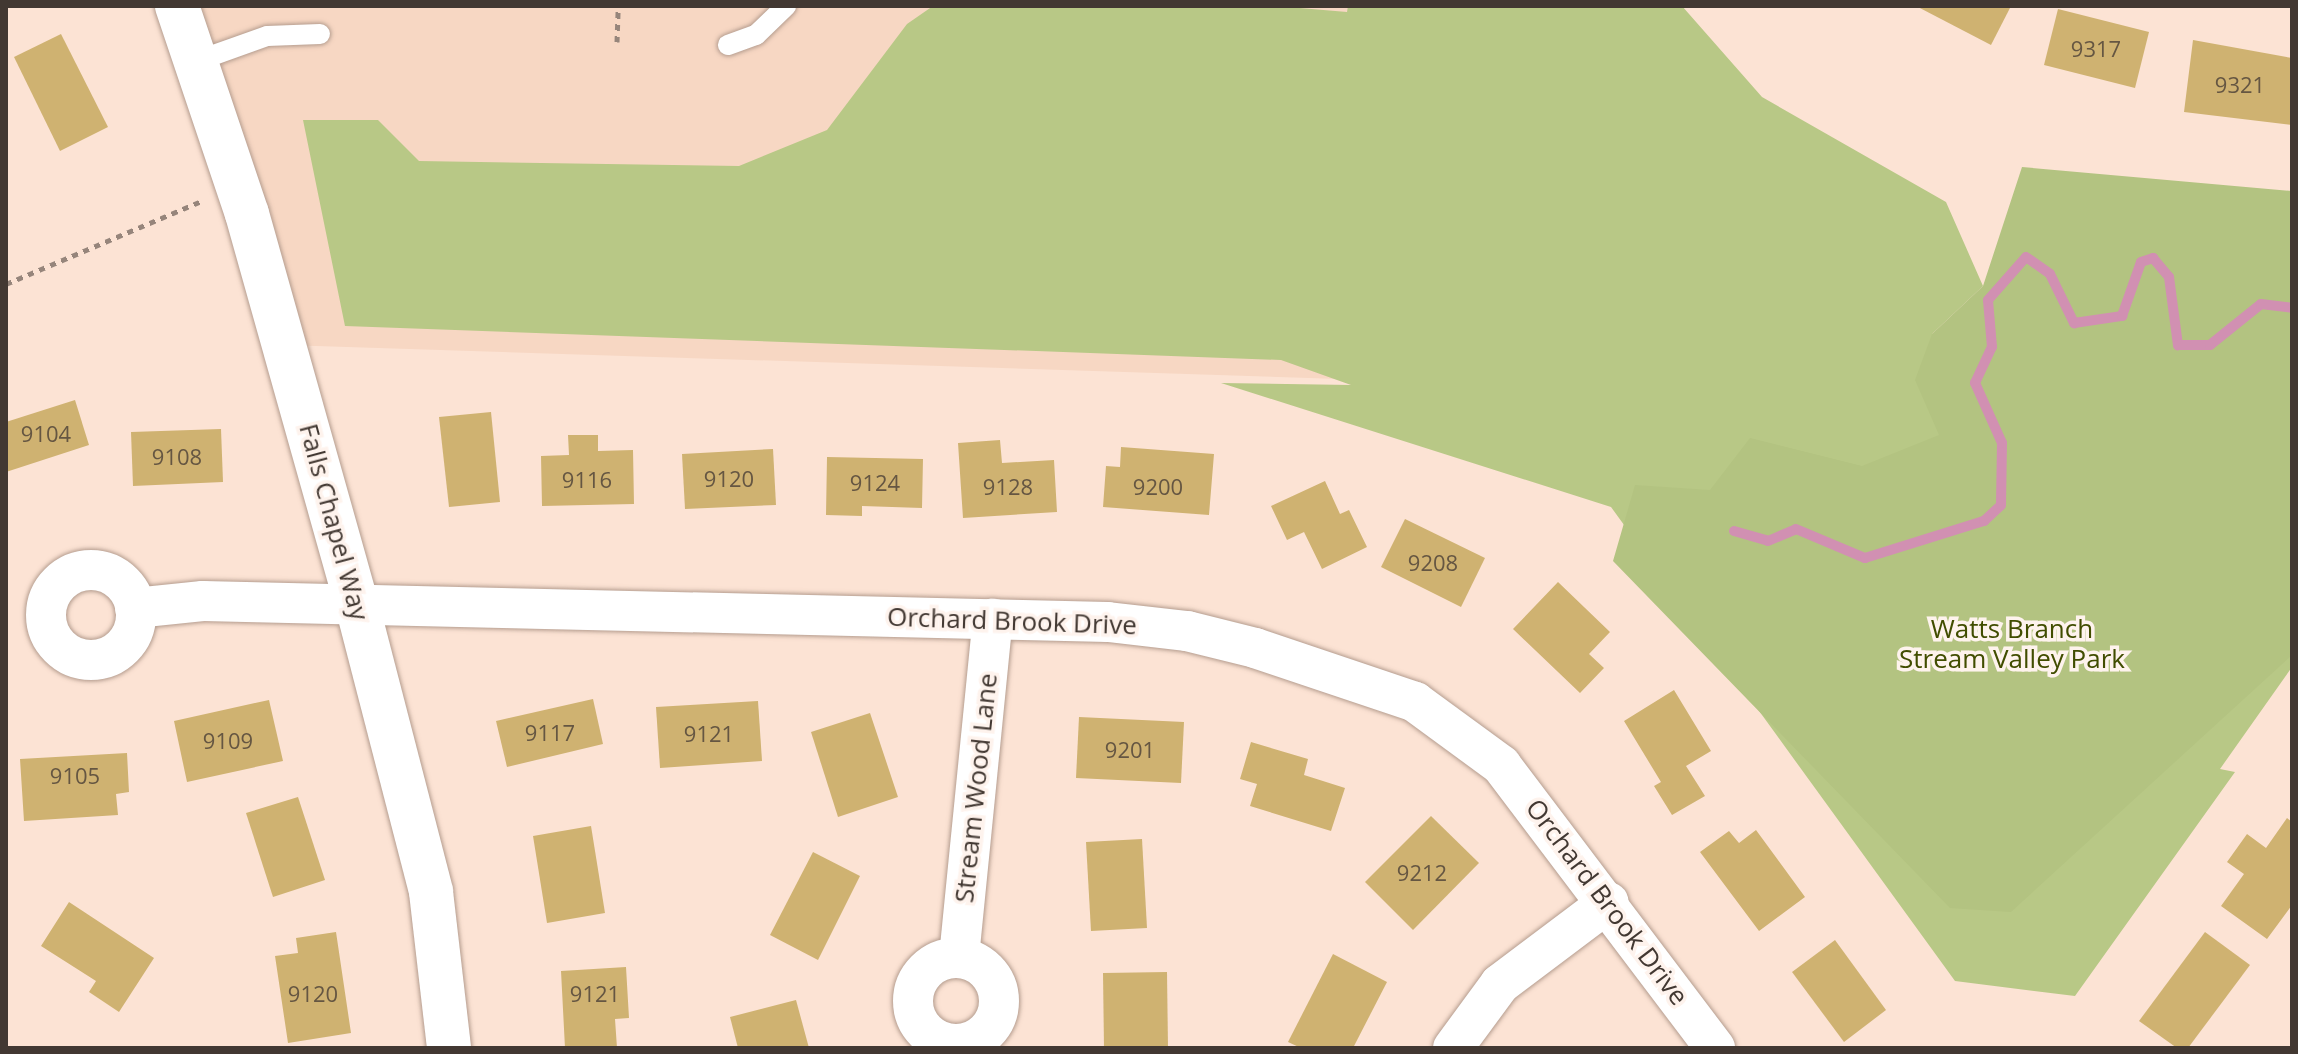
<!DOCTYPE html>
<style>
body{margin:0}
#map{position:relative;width:2298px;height:1054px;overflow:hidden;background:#fce3d4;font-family:"Open Sans",sans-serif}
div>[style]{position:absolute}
.built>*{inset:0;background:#f7d7c3}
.green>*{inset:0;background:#b8c886}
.forest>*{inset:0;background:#b3c381}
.stream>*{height:10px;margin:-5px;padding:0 5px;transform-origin:5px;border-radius:5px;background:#d190b2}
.building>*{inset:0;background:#cfb271}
.path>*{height:5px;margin-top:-2.5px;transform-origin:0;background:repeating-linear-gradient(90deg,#96857b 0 6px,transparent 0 12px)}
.roads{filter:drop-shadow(0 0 2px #b59d8f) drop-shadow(0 0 2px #b59d8f)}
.service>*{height:20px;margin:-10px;padding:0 10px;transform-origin:10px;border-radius:10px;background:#fff}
.minor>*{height:40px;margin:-20px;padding:0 20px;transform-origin:20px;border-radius:20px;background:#fff}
.minor>.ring{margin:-20px;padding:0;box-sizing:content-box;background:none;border:40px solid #fff;border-radius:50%}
.tertiary>*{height:44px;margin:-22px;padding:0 22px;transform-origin:22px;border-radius:22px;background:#fff}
span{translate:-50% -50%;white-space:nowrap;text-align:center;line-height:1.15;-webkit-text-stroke:7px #fef3ed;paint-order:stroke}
.number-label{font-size:22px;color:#655642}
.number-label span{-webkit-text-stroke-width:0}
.street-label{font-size:26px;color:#423832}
.park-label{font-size:26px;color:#414d00}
.frame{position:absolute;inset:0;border:8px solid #423832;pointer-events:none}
</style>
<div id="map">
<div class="built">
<div style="clip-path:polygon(177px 6px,1625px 6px,1591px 387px,285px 345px)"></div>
</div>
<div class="green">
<div style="clip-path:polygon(933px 6px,1276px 6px,1347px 12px,1348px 6px,1682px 6px,1762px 97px,1946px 202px,1983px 286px,1932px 334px,2292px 199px,2292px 667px,2220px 769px,2235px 772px,2075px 996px,1955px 981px,1611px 507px,1221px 383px,1351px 385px,1281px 360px,345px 326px,303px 120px,378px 120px,419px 161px,739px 166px,827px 130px,907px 24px)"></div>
</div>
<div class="forest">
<div style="clip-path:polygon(2022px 167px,2292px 191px,2292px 655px,2011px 912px,1950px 908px,1613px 561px,1635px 485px,1710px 490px,1750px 438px,1862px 466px,1939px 435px,1915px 380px,1932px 334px,1983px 286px)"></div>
</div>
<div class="stream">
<div style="left:1734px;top:531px;width:35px;rotate:16deg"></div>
<div style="left:1768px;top:541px;width:30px;rotate:-23deg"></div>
<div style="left:1796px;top:529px;width:75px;rotate:22.8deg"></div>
<div style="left:1865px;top:558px;width:125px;rotate:-17.3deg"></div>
<div style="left:1984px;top:521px;width:23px;rotate:-43deg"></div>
<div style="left:2001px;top:505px;width:62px;rotate:-89.1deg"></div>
<div style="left:2002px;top:443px;width:66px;rotate:-114.2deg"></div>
<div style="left:1975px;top:383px;width:40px;rotate:-65deg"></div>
<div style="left:1992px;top:347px;width:47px;rotate:-94.9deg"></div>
<div style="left:1988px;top:300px;width:57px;rotate:-48.5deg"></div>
<div style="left:2026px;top:257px;width:29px;rotate:35deg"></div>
<div style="left:2050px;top:274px;width:55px;rotate:63.9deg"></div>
<div style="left:2074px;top:323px;width:49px;rotate:-8.3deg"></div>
<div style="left:2122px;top:316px;width:57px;rotate:-70.6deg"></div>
<div style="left:2141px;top:262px;width:13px;rotate:-18deg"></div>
<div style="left:2153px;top:258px;width:25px;rotate:50deg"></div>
<div style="left:2169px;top:277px;width:69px;rotate:82.5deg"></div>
<div style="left:2178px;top:345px;width:32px"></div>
<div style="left:2210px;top:345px;width:65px;rotate:-38.8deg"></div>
<div style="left:2261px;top:304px;width:31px;rotate:7deg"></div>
</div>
<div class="building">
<div style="clip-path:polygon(1916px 6px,2011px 6px,1991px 45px)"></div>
<div style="clip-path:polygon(2058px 9px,2149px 32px,2135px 88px,2044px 65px)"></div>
<div style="clip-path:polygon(61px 34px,108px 127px,60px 151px,14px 57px)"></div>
<div style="clip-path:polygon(2193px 40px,2292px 58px,2292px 125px,2184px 112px)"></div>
<div style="clip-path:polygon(75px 400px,89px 445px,6px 472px,6px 422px)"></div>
<div style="clip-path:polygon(491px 412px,500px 502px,449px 507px,439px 417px)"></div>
<div style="clip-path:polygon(221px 429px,223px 482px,133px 486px,131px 432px)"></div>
<div style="clip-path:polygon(568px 435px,598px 435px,598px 451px,633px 450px,634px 504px,542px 506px,541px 456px,569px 455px)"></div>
<div style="clip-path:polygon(1000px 440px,1002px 463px,1054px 460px,1057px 512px,963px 518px,958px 443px)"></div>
<div style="clip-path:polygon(1121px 447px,1214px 454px,1209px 515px,1103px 507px,1106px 466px,1120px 467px)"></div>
<div style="clip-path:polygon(773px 449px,776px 505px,685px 509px,682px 454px)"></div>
<div style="clip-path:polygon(827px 457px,923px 459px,922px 508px,862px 506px,862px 516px,826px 515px)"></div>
<div style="clip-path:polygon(1325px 481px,1340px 514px,1349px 510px,1367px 547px,1322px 569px,1304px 532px,1287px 540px,1271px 506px)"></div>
<div style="clip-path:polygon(1405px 519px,1485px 558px,1461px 607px,1381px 567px)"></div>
<div style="clip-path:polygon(1558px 582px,1610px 632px,1589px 654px,1604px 668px,1580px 693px,1513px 629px)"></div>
<div style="clip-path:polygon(1674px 690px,1711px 751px,1686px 766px,1705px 796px,1672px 815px,1654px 786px,1661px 782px,1624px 721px)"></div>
<div style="clip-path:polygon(593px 699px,603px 744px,507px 767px,496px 721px)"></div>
<div style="clip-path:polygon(269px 700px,283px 761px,187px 782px,174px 721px)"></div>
<div style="clip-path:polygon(758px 701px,762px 761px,660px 768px,656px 707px)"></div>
<div style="clip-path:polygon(870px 713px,898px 797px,838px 817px,811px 732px)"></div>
<div style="clip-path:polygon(1079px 717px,1184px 722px,1181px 783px,1076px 778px)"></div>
<div style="clip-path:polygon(1251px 742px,1308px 759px,1304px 775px,1345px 788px,1331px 831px,1250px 806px,1257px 784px,1240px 779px)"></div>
<div style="clip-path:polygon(127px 753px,129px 792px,116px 794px,118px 815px,24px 821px,20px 759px)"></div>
<div style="clip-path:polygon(298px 797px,325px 880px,273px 897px,246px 813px)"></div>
<div style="clip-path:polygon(1431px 816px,1479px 863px,1413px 930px,1365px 882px)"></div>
<div style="clip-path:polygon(2287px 818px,2292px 822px,2292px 905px,2267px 939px,2221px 906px,2244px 874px,2227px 862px,2247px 834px,2266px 848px)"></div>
<div style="clip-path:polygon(591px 826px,605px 913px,547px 923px,533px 836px)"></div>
<div style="clip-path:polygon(1756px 830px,1805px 897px,1759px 931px,1700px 852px,1729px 831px,1739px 843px)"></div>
<div style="clip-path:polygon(1142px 839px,1147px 928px,1091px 931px,1086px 842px)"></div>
<div style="clip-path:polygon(813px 852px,860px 876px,818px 960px,770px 935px)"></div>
<div style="clip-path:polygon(69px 902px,154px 958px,119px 1012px,89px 992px,96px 981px,41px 946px)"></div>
<div style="clip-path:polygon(336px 932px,351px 1033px,288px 1043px,275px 956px,298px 953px,296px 938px)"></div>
<div style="clip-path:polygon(2205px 932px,2250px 965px,2188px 1048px,2177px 1048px,2139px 1021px)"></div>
<div style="clip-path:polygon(1835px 940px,1886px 1010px,1844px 1042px,1792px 972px)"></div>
<div style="clip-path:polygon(1333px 954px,1387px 982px,1353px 1048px,1301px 1048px,1288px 1042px)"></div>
<div style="clip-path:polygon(626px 967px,629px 1018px,615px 1019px,617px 1048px,565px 1048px,561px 971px)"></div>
<div style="clip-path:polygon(1167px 972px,1168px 1048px,1104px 1048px,1103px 973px)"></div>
<div style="clip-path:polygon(796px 1000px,809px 1048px,738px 1048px,730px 1017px)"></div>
</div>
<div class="path">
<div style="left:617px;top:42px;width:36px;rotate:-88deg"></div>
<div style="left:6px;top:284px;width:215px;rotate:-23deg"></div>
</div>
<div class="roads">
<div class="service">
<div style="left:728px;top:45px;width:30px;rotate:-20deg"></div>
<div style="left:756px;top:35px;width:42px;rotate:-44deg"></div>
<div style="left:197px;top:61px;width:74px;rotate:-19.7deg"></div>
<div style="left:267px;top:36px;width:53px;rotate:-2.2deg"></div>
</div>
<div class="minor">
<div class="ring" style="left:46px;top:570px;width:50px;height:50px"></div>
<div style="left:135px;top:608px;width:68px;rotate:-5.9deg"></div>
<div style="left:203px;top:601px;width:905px;rotate:1.33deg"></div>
<div style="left:1108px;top:622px;width:80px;rotate:6.5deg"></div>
<div style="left:1187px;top:631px;width:70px;rotate:14deg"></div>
<div style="left:1255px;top:648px;width:169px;rotate:18.6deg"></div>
<div style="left:1415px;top:702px;width:107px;rotate:36.2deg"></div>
<div style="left:1501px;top:765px;width:355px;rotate:52.9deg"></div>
<div style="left:959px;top:957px;width:340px;rotate:-84.3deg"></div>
<div class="ring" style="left:913px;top:958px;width:46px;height:46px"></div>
<div style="left:1453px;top:1048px;width:79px;rotate:-53.7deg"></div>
<div style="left:1500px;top:984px;width:136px;rotate:-37deg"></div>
</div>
<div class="tertiary">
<div style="left:177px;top:6px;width:219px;rotate:71.4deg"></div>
<div style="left:247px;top:214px;width:406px;rotate:74.3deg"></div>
<div style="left:357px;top:605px;width:296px;rotate:75.5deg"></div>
<div style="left:431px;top:892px;width:157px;rotate:83.4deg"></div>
</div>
</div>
<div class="number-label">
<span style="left:2096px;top:49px">9317</span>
<span style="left:2240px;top:85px">9321</span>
<span style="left:46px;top:434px">9104</span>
<span style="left:177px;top:457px">9108</span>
<span style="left:729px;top:479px">9120</span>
<span style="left:587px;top:480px">9116</span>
<span style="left:875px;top:483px">9124</span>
<span style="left:1008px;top:487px">9128</span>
<span style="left:1158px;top:487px">9200</span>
<span style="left:1433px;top:563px">9208</span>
<span style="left:550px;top:733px">9117</span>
<span style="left:709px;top:734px">9121</span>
<span style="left:228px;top:741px">9109</span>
<span style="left:1130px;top:750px">9201</span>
<span style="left:75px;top:776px">9105</span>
<span style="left:1422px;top:873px">9212</span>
<span style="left:313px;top:994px">9120</span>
<span style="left:595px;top:994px">9121</span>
</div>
<div class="street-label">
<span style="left:334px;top:522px;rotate:75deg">Falls Chapel Way</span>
<span style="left:1012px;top:621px;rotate:2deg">Orchard Brook Drive</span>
<span style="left:976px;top:788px;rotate:-84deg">Stream Wood Lane</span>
<span style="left:1607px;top:902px;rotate:53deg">Orchard Brook Drive</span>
</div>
<div class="park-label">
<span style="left:2012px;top:644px">Watts Branch<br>Stream Valley Park</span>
</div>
<div class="frame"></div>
</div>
